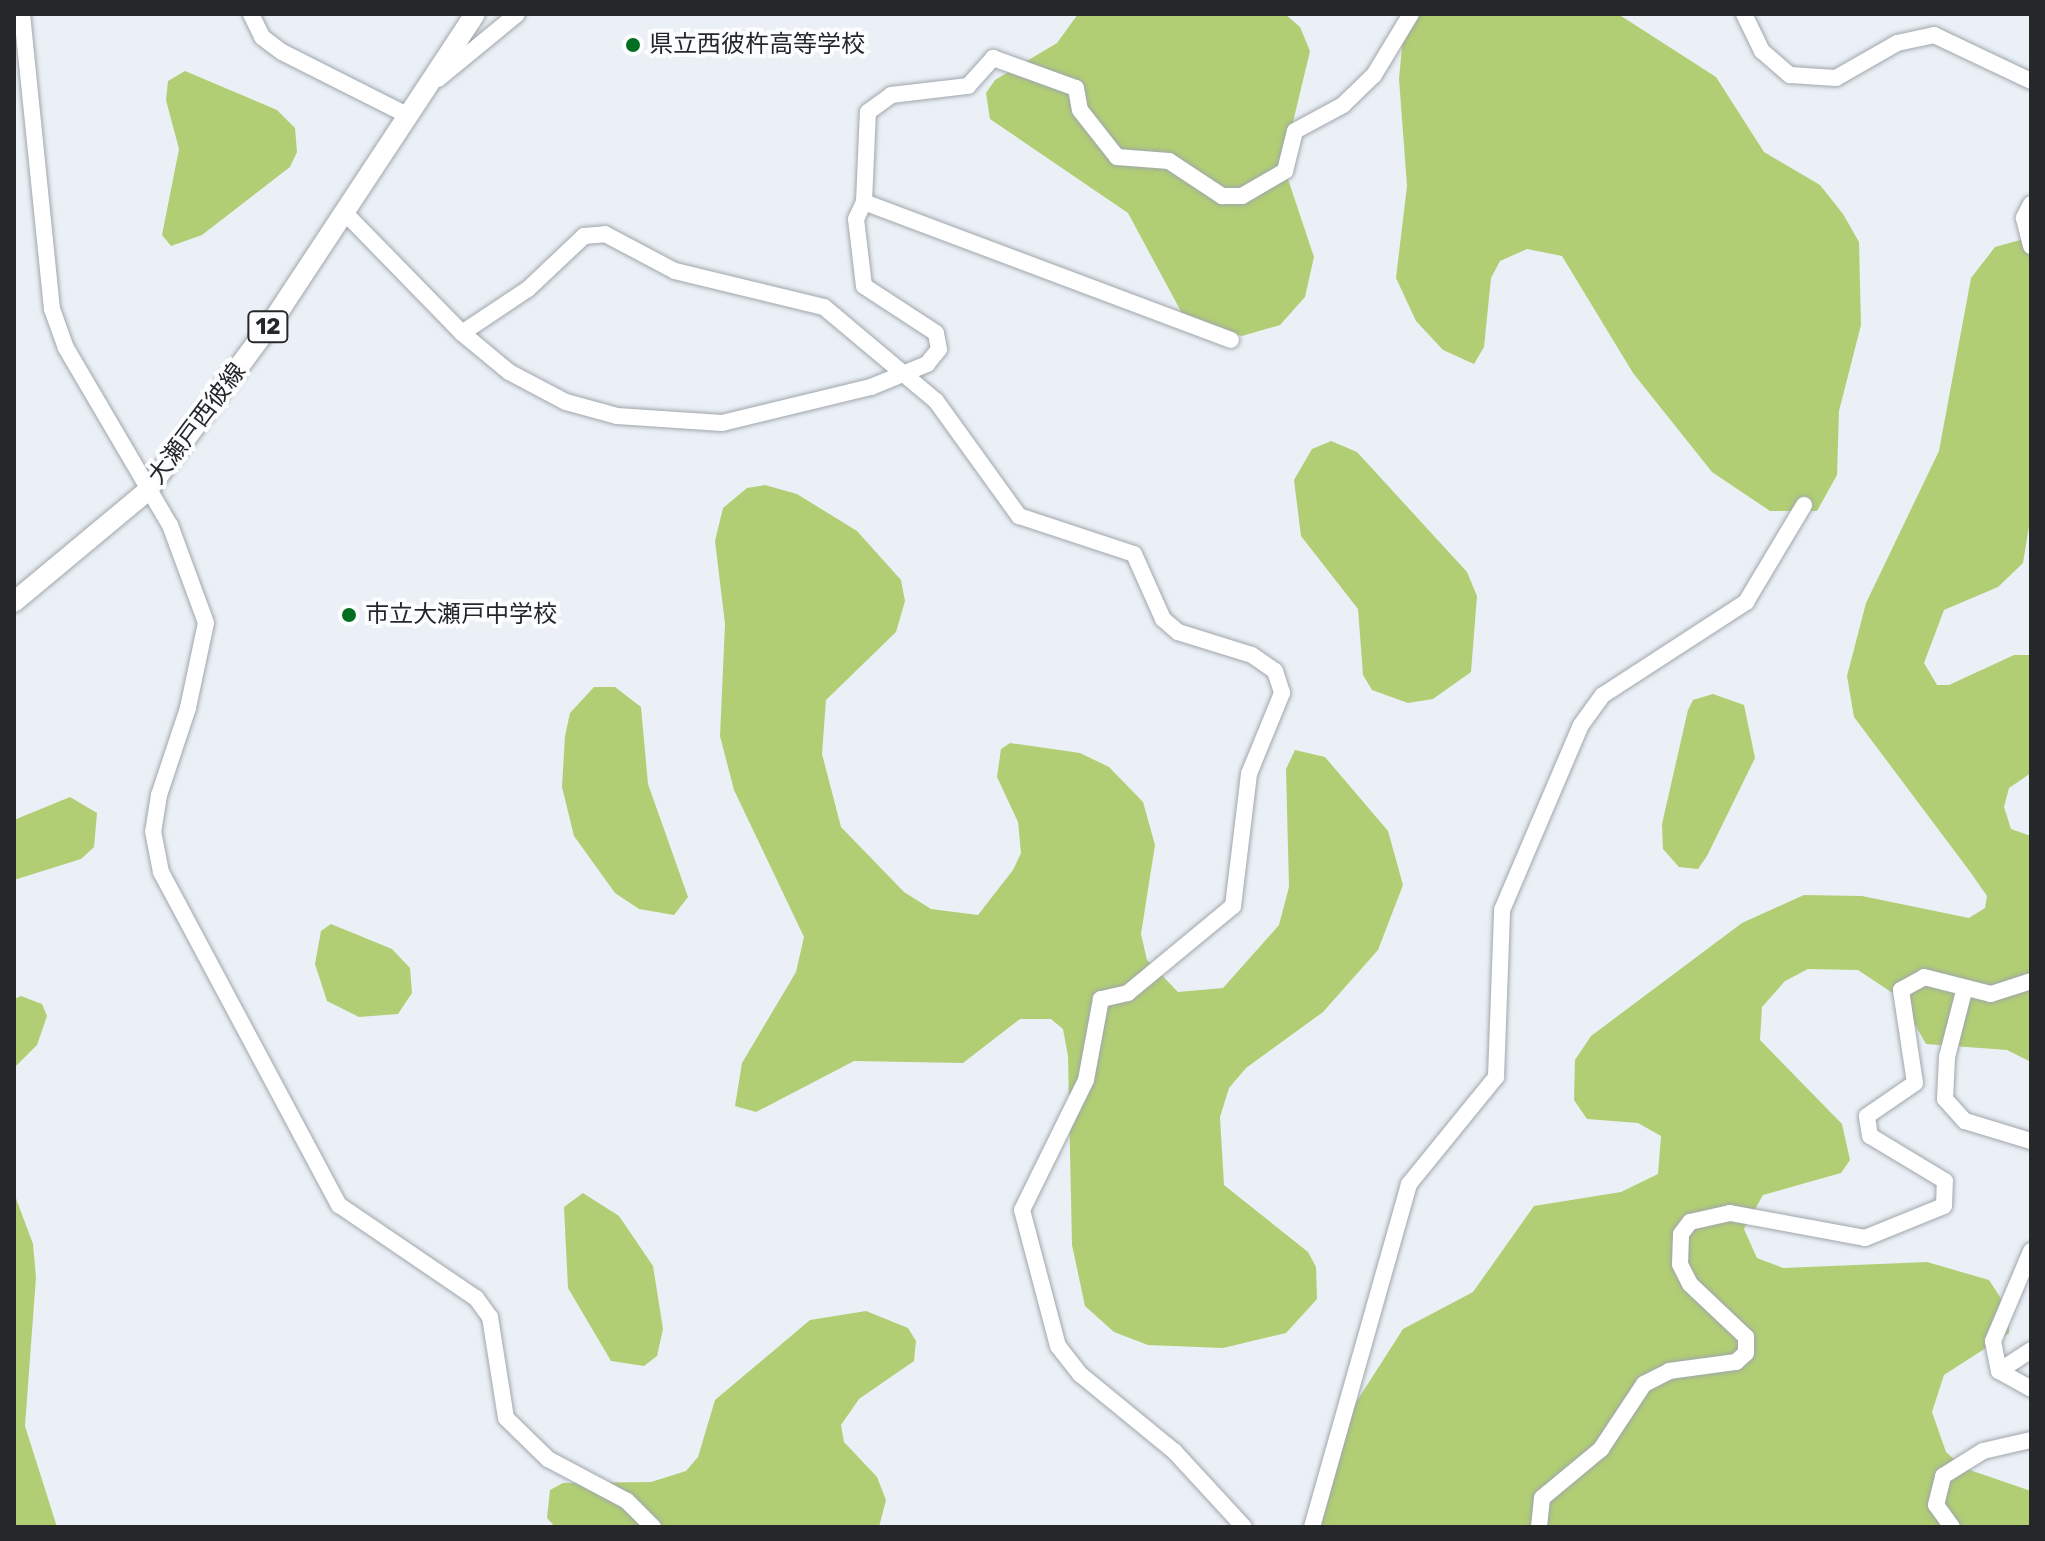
<!DOCTYPE html>
<meta charset="utf-8">
<style>
body{margin:0}
#map{position:relative;width:2045px;height:1541px;overflow:hidden;background:#eaf0f6;font-family:Rubik,"Noto Sans JP",sans-serif}
div>[style]{position:absolute}
.forest>*{inset:0;background:#b1ce74}
.roads{filter:drop-shadow(0 0 2px #a0a6ab) drop-shadow(0 0 2px #a0a6ab)}
.minor>*{height:16px;margin:-8px;padding:0 8px;transform-origin:8px;border-radius:8px;background:#fff}
.major>*{height:20px;margin:-10px;padding:0 10px;transform-origin:10px;border-radius:10px;background:#fff}
.dots>*{width:22px;height:22px;translate:-50% -50%;box-sizing:border-box;border:4px solid #fcfdfe;border-radius:50%}
span{translate:-50% -50%;white-space:nowrap;text-align:center;line-height:1.15;-webkit-text-stroke:8px #fcfdfe;paint-order:stroke}
.shield-label span{padding:2px 6px;background:#fcfdfe;border:2px solid;border-radius:6px;-webkit-text-stroke-width:0}
.shield-label{font-size:22px;color:#252729;font-weight:700}
.poi-label{font-size:24px;color:#252729}
.left{translate:0 -50%;text-align:left}
.street-label{font-size:24px;color:#252729}
.frame{position:absolute;inset:0;border:16px solid #252729;pointer-events:none}
</style>
<div id="map">
<div class="forest">
<div style="clip-path:polygon(1078px 14px,1285px 14px,1300px 27px,1310px 51px,1283px 164px,1314px 257px,1305px 297px,1280px 325px,1242px 336px,1184px 317px,1128px 213px,990px 119px,986px 93px,995px 80px,1057px 43px)"></div>
<div style="clip-path:polygon(1405px 14px,1618px 14px,1716px 77px,1764px 152px,1820px 185px,1843px 214px,1859px 242px,1861px 325px,1839px 411px,1837px 475px,1817px 511px,1770px 511px,1712px 472px,1633px 373px,1562px 256px,1527px 249px,1500px 261px,1491px 278px,1484px 347px,1474px 364px,1443px 350px,1416px 321px,1396px 278px,1407px 186px,1399px 79px)"></div>
<div style="clip-path:polygon(185px 71px,277px 110px,295px 128px,297px 152px,290px 167px,202px 235px,171px 246px,162px 235px,179px 149px,166px 100px,168px 81px)"></div>
<div style="clip-path:polygon(2031px 237px,2031px 514px,2023px 563px,1998px 587px,1944px 610px,1924px 663px,1937px 685px,1949px 685px,2014px 655px,2031px 655px,2031px 773px,2009px 788px,2004px 807px,2011px 829px,2031px 836px,2031px 1062px,2007px 1050px,1926px 1044px,1900px 998px,1858px 970px,1808px 969px,1785px 981px,1762px 1007px,1760px 1040px,1842px 1124px,1850px 1160px,1841px 1173px,1763px 1195px,1744px 1229px,1757px 1258px,1783px 1268px,1927px 1262px,1989px 1280px,2009px 1311px,2009px 1333px,1944px 1375px,1932px 1412px,1946px 1452px,1964px 1468px,2031px 1491px,2031px 1527px,1313px 1527px,1346px 1418px,1403px 1329px,1473px 1292px,1534px 1206px,1621px 1192px,1658px 1174px,1661px 1136px,1638px 1123px,1587px 1119px,1574px 1100px,1575px 1060px,1591px 1036px,1742px 923px,1804px 895px,1862px 896px,1969px 918px,1985px 908px,1987px 896px,1971px 873px,1854px 717px,1847px 676px,1866px 603px,1939px 451px,1971px 278px,1995px 247px)"></div>
<div style="clip-path:polygon(1331px 441px,1357px 452px,1467px 572px,1477px 596px,1471px 672px,1433px 699px,1408px 703px,1372px 690px,1363px 675px,1358px 609px,1301px 536px,1294px 480px,1312px 449px)"></div>
<div style="clip-path:polygon(765px 485px,797px 494px,857px 531px,901px 580px,905px 601px,896px 632px,826px 700px,822px 754px,841px 827px,904px 892px,931px 909px,978px 915px,1013px 870px,1021px 853px,1018px 822px,997px 777px,1001px 749px,1010px 743px,1080px 753px,1109px 767px,1143px 802px,1155px 845px,1141px 934px,1147px 960px,1178px 992px,1223px 988px,1279px 925px,1289px 887px,1286px 769px,1295px 750px,1325px 757px,1388px 831px,1403px 885px,1378px 950px,1323px 1012px,1246px 1068px,1229px 1088px,1220px 1117px,1224px 1185px,1308px 1252px,1316px 1267px,1317px 1299px,1286px 1333px,1223px 1348px,1148px 1345px,1114px 1332px,1085px 1306px,1072px 1245px,1068px 1056px,1063px 1029px,1051px 1019px,1020px 1019px,963px 1063px,854px 1061px,756px 1112px,735px 1106px,742px 1063px,796px 972px,804px 937px,734px 790px,720px 736px,725px 624px,715px 541px,723px 508px,747px 488px)"></div>
<div style="clip-path:polygon(594px 687px,615px 687px,641px 707px,648px 784px,688px 897px,674px 915px,639px 909px,615px 893px,574px 836px,562px 787px,565px 736px,570px 713px)"></div>
<div style="clip-path:polygon(1713px 694px,1744px 705px,1755px 758px,1707px 856px,1698px 869px,1679px 867px,1663px 849px,1662px 824px,1688px 710px,1693px 700px)"></div>
<div style="clip-path:polygon(70px 797px,97px 813px,94px 847px,81px 859px,14px 880px,14px 820px)"></div>
<div style="clip-path:polygon(331px 924px,392px 949px,410px 968px,412px 993px,398px 1014px,359px 1017px,327px 1001px,315px 964px,321px 931px)"></div>
<div style="clip-path:polygon(21px 996px,42px 1004px,47px 1016px,37px 1045px,14px 1068px,14px 999px)"></div>
<div style="clip-path:polygon(14px 1193px,33px 1244px,36px 1277px,25px 1426px,57px 1527px,14px 1527px)"></div>
<div style="clip-path:polygon(583px 1193px,619px 1216px,653px 1266px,663px 1329px,657px 1356px,644px 1366px,611px 1361px,568px 1288px,564px 1207px)"></div>
<div style="clip-path:polygon(866px 1311px,908px 1328px,916px 1341px,914px 1361px,859px 1399px,841px 1425px,844px 1442px,877px 1477px,886px 1500px,879px 1527px,555px 1527px,547px 1518px,550px 1490px,563px 1483px,651px 1482px,686px 1471px,698px 1457px,715px 1400px,810px 1320px)"></div>
</div>
<div class="roads">
<div class="minor">
<div style="left:22px;top:14px;width:297px;rotate:84.2deg"></div>
<div style="left:52px;top:309px;width:41px;rotate:70.3deg"></div>
<div style="left:66px;top:348px;width:205px;rotate:59.6deg"></div>
<div style="left:170px;top:525px;width:104px;rotate:69.8deg"></div>
<div style="left:206px;top:623px;width:87px;rotate:102deg"></div>
<div style="left:188px;top:708px;width:92px;rotate:108.4deg"></div>
<div style="left:159px;top:795px;width:36px;rotate:99deg"></div>
<div style="left:153px;top:831px;width:42px;rotate:79deg"></div>
<div style="left:161px;top:872px;width:378px;rotate:61.9deg"></div>
<div style="left:339px;top:1205px;width:166px;rotate:34.2deg"></div>
<div style="left:476px;top:1298px;width:24px;rotate:54deg"></div>
<div style="left:490px;top:1317px;width:102px;rotate:81deg"></div>
<div style="left:506px;top:1418px;width:59px;rotate:44.3deg"></div>
<div style="left:548px;top:1459px;width:89px;rotate:28deg"></div>
<div style="left:627px;top:1501px;width:37px;rotate:45deg"></div>
<div style="left:251px;top:14px;width:25px;rotate:64deg"></div>
<div style="left:262px;top:37px;width:25px;rotate:37deg"></div>
<div style="left:282px;top:52px;width:138px;rotate:26.8deg"></div>
<div style="left:1744px;top:14px;width:41px;rotate:64.1deg"></div>
<div style="left:1762px;top:51px;width:37px;rotate:41deg"></div>
<div style="left:1790px;top:75px;width:46px;rotate:3.7deg"></div>
<div style="left:1836px;top:78px;width:70px;rotate:-29.8deg"></div>
<div style="left:1897px;top:43px;width:38px;rotate:-12deg"></div>
<div style="left:1934px;top:35px;width:107px;rotate:25.4deg"></div>
<div style="left:438px;top:79px;width:102px;rotate:-39.4deg"></div>
<div style="left:864px;top:202px;width:392px;rotate:20.6deg"></div>
<div style="left:2031px;top:204px;width:16px;rotate:117deg"></div>
<div style="left:2024px;top:218px;width:29px;rotate:76deg"></div>
<div style="left:346px;top:214px;width:166px;rotate:45.7deg"></div>
<div style="left:462px;top:333px;width:79px;rotate:-33.7deg"></div>
<div style="left:528px;top:289px;width:77px;rotate:-43.4deg"></div>
<div style="left:584px;top:236px;width:21px;rotate:-5deg"></div>
<div style="left:605px;top:234px;width:79px;rotate:27.9deg"></div>
<div style="left:675px;top:271px;width:153px;rotate:13.6deg"></div>
<div style="left:824px;top:307px;width:146px;rotate:40deg"></div>
<div style="left:936px;top:401px;width:142px;rotate:54.2deg"></div>
<div style="left:1019px;top:516px;width:121px;rotate:18.3deg"></div>
<div style="left:1134px;top:554px;width:71px;rotate:66deg"></div>
<div style="left:1163px;top:619px;width:20px;rotate:41deg"></div>
<div style="left:1178px;top:632px;width:77px;rotate:17.3deg"></div>
<div style="left:1252px;top:655px;width:28px;rotate:35deg"></div>
<div style="left:1275px;top:671px;width:23px;rotate:72deg"></div>
<div style="left:1282px;top:693px;width:87px;rotate:112.2deg"></div>
<div style="left:1249px;top:774px;width:133px;rotate:96.9deg"></div>
<div style="left:1233px;top:906px;width:136px;rotate:140.4deg"></div>
<div style="left:1128px;top:993px;width:28px;rotate:167deg"></div>
<div style="left:1101px;top:999px;width:82px;rotate:100.5deg"></div>
<div style="left:1086px;top:1080px;width:145px;rotate:116.2deg"></div>
<div style="left:1022px;top:1210px;width:141px;rotate:75.2deg"></div>
<div style="left:1058px;top:1346px;width:37px;rotate:52deg"></div>
<div style="left:1081px;top:1375px;width:120px;rotate:39.3deg"></div>
<div style="left:1174px;top:1451px;width:103px;rotate:47.4deg"></div>
<div style="left:462px;top:333px;width:61px;rotate:39.7deg"></div>
<div style="left:509px;top:372px;width:64px;rotate:27.8deg"></div>
<div style="left:566px;top:402px;width:53px;rotate:15.4deg"></div>
<div style="left:617px;top:416px;width:105px;rotate:3.8deg"></div>
<div style="left:722px;top:423px;width:153px;rotate:-13.6deg"></div>
<div style="left:871px;top:387px;width:61px;rotate:-22.3deg"></div>
<div style="left:927px;top:364px;width:19px;rotate:-51deg"></div>
<div style="left:939px;top:349px;width:16px;rotate:-101deg"></div>
<div style="left:936px;top:333px;width:86px;rotate:-146.9deg"></div>
<div style="left:864px;top:286px;width:67px;rotate:-96.8deg"></div>
<div style="left:856px;top:219px;width:19px;rotate:-65deg"></div>
<div style="left:864px;top:202px;width:90px;rotate:-87.5deg"></div>
<div style="left:868px;top:112px;width:29px;rotate:-36deg"></div>
<div style="left:891px;top:95px;width:78px;rotate:-6.7deg"></div>
<div style="left:968px;top:86px;width:38px;rotate:-48deg"></div>
<div style="left:993px;top:58px;width:88px;rotate:19.9deg"></div>
<div style="left:1076px;top:88px;width:22px;rotate:80deg"></div>
<div style="left:1080px;top:110px;width:60px;rotate:51.8deg"></div>
<div style="left:1117px;top:157px;width:52px;rotate:4.4deg"></div>
<div style="left:1169px;top:161px;width:64px;rotate:33.4deg"></div>
<div style="left:1222px;top:196px;width:20px"></div>
<div style="left:1242px;top:196px;width:50px;rotate:-30.2deg"></div>
<div style="left:1285px;top:171px;width:41px;rotate:-76deg"></div>
<div style="left:1295px;top:131px;width:55px;rotate:-28.4deg"></div>
<div style="left:1343px;top:105px;width:43px;rotate:-44.1deg"></div>
<div style="left:1374px;top:75px;width:71px;rotate:-58.8deg"></div>
<div style="left:1964px;top:991px;width:68px;rotate:104.4deg"></div>
<div style="left:1947px;top:1057px;width:42px;rotate:92.7deg"></div>
<div style="left:1945px;top:1099px;width:30px;rotate:48deg"></div>
<div style="left:1965px;top:1121px;width:69px;rotate:16.9deg"></div>
<div style="left:2031px;top:1251px;width:98px;rotate:112.9deg"></div>
<div style="left:1993px;top:1341px;width:31px;rotate:79deg"></div>
<div style="left:1999px;top:1371px;width:37px;rotate:29deg"></div>
<div style="left:1999px;top:1371px;width:38px;rotate:-33deg"></div>
<div style="left:1312px;top:1527px;width:356px;rotate:-74.2deg"></div>
<div style="left:1409px;top:1184px;width:138px;rotate:-50.9deg"></div>
<div style="left:1496px;top:1077px;width:167px;rotate:-87.9deg"></div>
<div style="left:1502px;top:910px;width:201px;rotate:-66.9deg"></div>
<div style="left:1581px;top:725px;width:37px;rotate:-54deg"></div>
<div style="left:1603px;top:695px;width:171px;rotate:-33deg"></div>
<div style="left:1746px;top:602px;width:113px;rotate:-59.1deg"></div>
<div style="left:1539px;top:1527px;width:29px;rotate:-84deg"></div>
<div style="left:1542px;top:1498px;width:77px;rotate:-39.7deg"></div>
<div style="left:1601px;top:1449px;width:78px;rotate:-56.5deg"></div>
<div style="left:1644px;top:1384px;width:28px;rotate:-27deg"></div>
<div style="left:1669px;top:1371px;width:68px;rotate:-7.7deg"></div>
<div style="left:1736px;top:1362px;width:13px;rotate:-42deg"></div>
<div style="left:1746px;top:1353px;width:16px;rotate:-90deg"></div>
<div style="left:1746px;top:1337px;width:77px;rotate:-136.6deg"></div>
<div style="left:1690px;top:1284px;width:22px;rotate:-117deg"></div>
<div style="left:1680px;top:1264px;width:30px;rotate:-88deg"></div>
<div style="left:1681px;top:1234px;width:15px;rotate:-53deg"></div>
<div style="left:1690px;top:1222px;width:41px;rotate:-12.7deg"></div>
<div style="left:1730px;top:1213px;width:137px;rotate:10.5deg"></div>
<div style="left:1865px;top:1238px;width:85px;rotate:-22.1deg"></div>
<div style="left:1944px;top:1206px;width:25px;rotate:-88deg"></div>
<div style="left:1945px;top:1181px;width:87px;rotate:-149deg"></div>
<div style="left:1870px;top:1136px;width:20px;rotate:-99deg"></div>
<div style="left:1867px;top:1116px;width:58px;rotate:-34.5deg"></div>
<div style="left:1915px;top:1083px;width:94px;rotate:-98.6deg"></div>
<div style="left:1901px;top:990px;width:26px;rotate:-29deg"></div>
<div style="left:1924px;top:977px;width:69px;rotate:14.2deg"></div>
<div style="left:1991px;top:994px;width:42px;rotate:-18deg"></div>
<div style="left:1952px;top:1527px;width:27px;rotate:-126deg"></div>
<div style="left:1936px;top:1505px;width:30px;rotate:-76deg"></div>
<div style="left:1943px;top:1476px;width:47px;rotate:-32deg"></div>
<div style="left:1983px;top:1451px;width:49px;rotate:-12.9deg"></div>
</div>
<div class="major">
<div style="left:14px;top:602px;width:173px;rotate:-39.8deg"></div>
<div style="left:147px;top:491px;width:207px;rotate:-53.5deg"></div>
<div style="left:270px;top:325px;width:372px;rotate:-56.6deg"></div>
</div>
</div>
<div class="dots">
<div style="left:633px;top:45px;background:#026f20"></div>
<div style="left:349px;top:615px;background:#026f20"></div>
</div>
<div class="shield-label">
<span style="left:268px;top:327px">12</span>
</div>
<div class="poi-label">
<span class="left" style="left:649px;top:45px">県立西彼杵高等学校</span>
<span class="left" style="left:365px;top:615px">市立大瀬戸中学校</span>
</div>
<div class="street-label">
<span style="left:197px;top:424px;rotate:-53deg">大瀬戸西彼線</span>
</div>
<div class="frame"></div>
</div>
